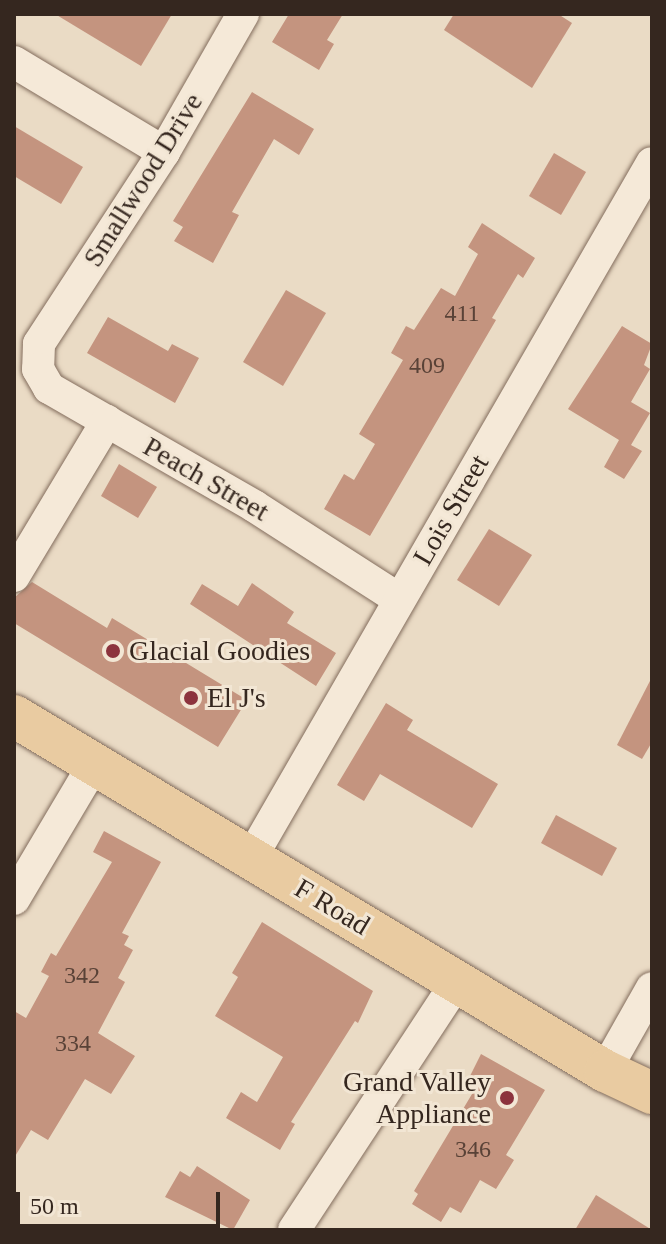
<!DOCTYPE html>
<style>
body{margin:0}
#map{position:relative;width:666px;height:1244px;overflow:hidden;background:#eadbc5;font-family:"Times New Roman",serif}
div>[style]{position:absolute}
.building>*{inset:0;background:#c4947f}
.roads{filter:drop-shadow(0 0 2px #836d5d) drop-shadow(0 0 2px #836d5d)}
.minor>*{height:32px;margin:-16px;padding:0 16px;transform-origin:16px;border-radius:16px;background:#f5e9d8}
.major>*{height:42px;margin:-21px;padding:0 21px;transform-origin:21px;border-radius:21px;background:#e9cba1}
.dots>*{width:22px;height:22px;translate:-50% -50%;box-sizing:border-box;border:4px solid #f2e6d4;border-radius:50%}
span{translate:-50% -50%;white-space:nowrap;text-align:center;line-height:1.15;-webkit-text-stroke:6px #f2e6d4;paint-order:stroke}
.number-label{font-size:24px;color:#594237}
.number-label span{-webkit-text-stroke-width:0}
.street-label{font-size:28px;color:#35271f}
.poi-label{font-size:28px;color:#35271f}
.left{translate:0 -50%;text-align:left}
.right{translate:-100% -50%;text-align:right}
.frame{position:absolute;inset:0;border:16px solid #35271f;pointer-events:none}
.scale{position:absolute;left:16px;top:1192px;width:204px;height:36px;box-sizing:border-box;border:4px solid #35271f;border-top:0;padding-left:10px;font-size:24px;line-height:28px;white-space:nowrap;color:#35271f;-webkit-text-stroke:6px #f2e6d4;paint-order:stroke}
</style>
<div id="map">
<div class="building">
<div style="clip-path:polygon(55px 14px,172px 14px,141px 66px)"></div>
<div style="clip-path:polygon(289px 14px,343px 14px,327px 40px,334px 44px,319px 70px,272px 42px)"></div>
<div style="clip-path:polygon(454px 14px,558px 14px,572px 23px,532px 88px,444px 30px)"></div>
<div style="clip-path:polygon(252px 92px,314px 129px,299px 155px,274px 139px,232px 212px,239px 215px,213px 263px,174px 241px,183px 227px,173px 221px)"></div>
<div style="clip-path:polygon(14px 126px,83px 167px,61px 204px,14px 176px)"></div>
<div style="clip-path:polygon(554px 153px,586px 172px,561px 215px,529px 196px)"></div>
<div style="clip-path:polygon(482px 223px,535px 258px,523px 278px,518px 274px,492px 318px,496px 320px,370px 536px,324px 509px,344px 474px,354px 480px,375px 444px,359px 434px,403px 360px,391px 353px,406px 326px,414px 330px,441px 288px,455px 296px,478px 254px,468px 247px)"></div>
<div style="clip-path:polygon(286px 290px,326px 313px,283px 386px,243px 362px)"></div>
<div style="clip-path:polygon(108px 317px,168px 351px,172px 344px,199px 358px,175px 403px,87px 353px)"></div>
<div style="clip-path:polygon(622px 326px,652px 344px,644px 365px,650px 369px,631px 402px,650px 413px,631px 445px,642px 451px,624px 479px,604px 467px,619px 440px,568px 409px)"></div>
<div style="clip-path:polygon(119px 464px,157px 487px,138px 518px,101px 496px)"></div>
<div style="clip-path:polygon(489px 529px,532px 555px,499px 606px,457px 580px)"></div>
<div style="clip-path:polygon(32px 582px,107px 628px,112px 618px,247px 700px,218px 747px,14px 623px,14px 598px)"></div>
<div style="clip-path:polygon(252px 583px,294px 612px,287px 623px,336px 653px,316px 686px,190px 604px,202px 584px,238px 606px)"></div>
<div style="clip-path:polygon(652px 677px,652px 742px,642px 759px,617px 745px)"></div>
<div style="clip-path:polygon(386px 703px,413px 720px,407px 730px,498px 784px,472px 828px,380px 774px,364px 801px,337px 785px)"></div>
<div style="clip-path:polygon(556px 815px,617px 848px,602px 876px,541px 843px)"></div>
<div style="clip-path:polygon(104px 831px,161px 862px,122px 933px,129px 936px,124px 945px,133px 950px,118px 978px,125px 982px,98px 1033px,135px 1056px,111px 1094px,85px 1079px,48px 1140px,31px 1130px,14px 1158px,14px 1011px,26px 1018px,49px 976px,41px 972px,51px 953px,56px 956px,112px 862px,93px 852px)"></div>
<div style="clip-path:polygon(262px 922px,373px 991px,358px 1023px,355px 1021px,291px 1122px,295px 1124px,280px 1150px,226px 1118px,241px 1092px,257px 1102px,283px 1057px,215px 1016px,238px 977px,232px 973px)"></div>
<div style="clip-path:polygon(481px 1054px,545px 1090px,506px 1155px,514px 1160px,496px 1189px,480px 1180px,461px 1213px,450px 1207px,441px 1222px,412px 1204px,418px 1194px,414px 1191px,475px 1089px,466px 1084px)"></div>
<div style="clip-path:polygon(197px 1166px,250px 1200px,233px 1230px,165px 1197px,180px 1171px,190px 1177px)"></div>
<div style="clip-path:polygon(596px 1195px,652px 1230px,575px 1230px)"></div>
</div>
<div class="roads">
<div class="minor">
<div style="left:243px;top:14px;width:159px;rotate:119.8deg"></div>
<div style="left:164px;top:152px;width:229px;rotate:123.1deg"></div>
<div style="left:39px;top:344px;width:25px;rotate:92deg"></div>
<div style="left:38px;top:369px;width:22px;rotate:60deg"></div>
<div style="left:49px;top:388px;width:237px;rotate:29.9deg"></div>
<div style="left:254px;top:506px;width:172px;rotate:32.7deg"></div>
<div style="left:14px;top:62px;width:175px;rotate:31deg"></div>
<div style="left:14px;top:576px;width:181px;rotate:-59deg"></div>
<div style="left:251px;top:858px;width:802px;rotate:-60.02deg"></div>
<div style="left:14px;top:899px;width:157px;rotate:-59.3deg"></div>
<div style="left:605px;top:1071px;width:95px;rotate:-60.5deg"></div>
<div style="left:294px;top:1230px;width:297px;rotate:-56.7deg"></div>
</div>
<div class="major">
<div style="left:14px;top:716px;width:689px;rotate:30.99deg"></div>
<div style="left:605px;top:1071px;width:52px;rotate:25.1deg"></div>
</div>
</div>
<div class="dots">
<div style="left:113px;top:651px;background:#8c333d"></div>
<div style="left:191px;top:698px;background:#8c333d"></div>
<div style="left:507px;top:1098px;background:#8c333d"></div>
</div>
<div class="number-label">
<span style="left:462px;top:314px">411</span>
<span style="left:427px;top:366px">409</span>
<span style="left:82px;top:976px">342</span>
<span style="left:73px;top:1044px">334</span>
<span style="left:473px;top:1150px">346</span>
</div>
<div class="street-label">
<span style="left:143px;top:180px;rotate:-58deg">Smallwood Drive</span>
<span style="left:206px;top:479px;rotate:30deg">Peach Street</span>
<span style="left:451px;top:510px;rotate:-60deg">Lois Street</span>
<span style="left:332px;top:907px;rotate:31deg">F Road</span>
</div>
<div class="poi-label">
<span class="left" style="left:129px;top:651px">Glacial Goodies</span>
<span class="left" style="left:207px;top:698px">El J's</span>
<span class="right" style="left:491px;top:1098px">Grand Valley<br>Appliance</span>
</div>
<div class="frame"></div>
<div class="scale">50 m</div>
</div>
